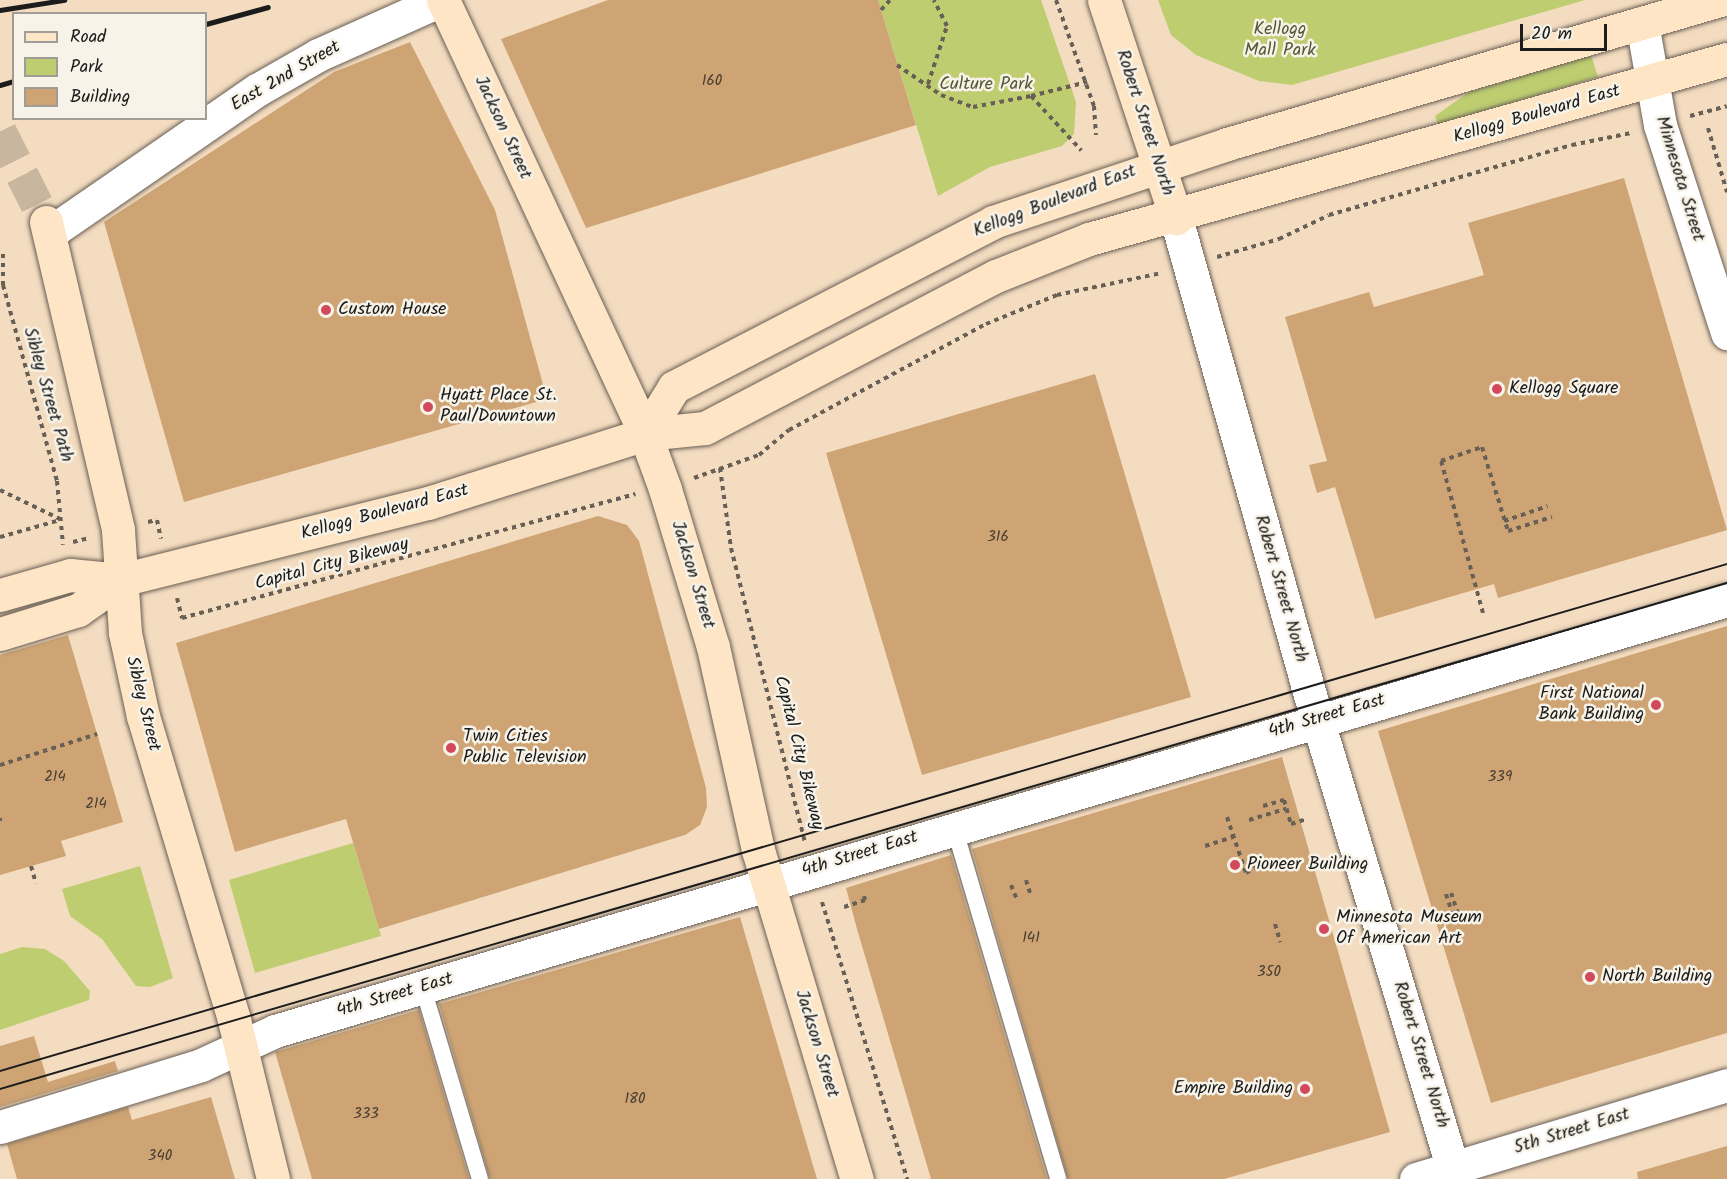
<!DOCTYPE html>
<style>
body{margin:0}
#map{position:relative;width:1727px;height:1179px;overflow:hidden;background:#f4dcc0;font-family:Kalam,sans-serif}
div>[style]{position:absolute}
.green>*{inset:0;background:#bdcd70}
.building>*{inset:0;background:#cea474}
.secondary-tunnel>*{height:33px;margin-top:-16.5px;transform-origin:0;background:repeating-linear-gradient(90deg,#c9b69f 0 33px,transparent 0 49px)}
.path>*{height:4px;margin-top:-2px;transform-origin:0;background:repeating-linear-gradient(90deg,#685f55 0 4.5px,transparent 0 9px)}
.roads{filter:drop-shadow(0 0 2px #685f55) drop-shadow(0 0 2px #685f55)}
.service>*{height:16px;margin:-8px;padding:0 8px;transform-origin:8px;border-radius:8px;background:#fff}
.minor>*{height:33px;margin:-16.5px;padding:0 16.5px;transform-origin:16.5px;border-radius:16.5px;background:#fff}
.tertiary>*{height:33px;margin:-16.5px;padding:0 16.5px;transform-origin:16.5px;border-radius:16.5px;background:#fff}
.secondary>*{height:33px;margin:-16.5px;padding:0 16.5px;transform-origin:16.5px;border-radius:16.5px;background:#fde5c5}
.tram>*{height:1.5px;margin:-0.75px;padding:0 0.75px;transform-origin:0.75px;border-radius:0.75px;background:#1c1c1c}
.rail>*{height:4.5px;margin:-2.25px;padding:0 2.25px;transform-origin:2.25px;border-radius:2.25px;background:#1c1c1c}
.dots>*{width:16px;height:16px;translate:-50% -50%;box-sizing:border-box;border:3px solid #f7f3e8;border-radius:50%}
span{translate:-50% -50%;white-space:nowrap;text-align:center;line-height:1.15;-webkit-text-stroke:5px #f7f3e8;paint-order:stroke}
.number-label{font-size:15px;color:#483e32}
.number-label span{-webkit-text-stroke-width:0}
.park-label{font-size:18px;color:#545a39}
.street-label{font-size:18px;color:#1c1c1c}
.poi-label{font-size:18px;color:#1c1c1c}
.left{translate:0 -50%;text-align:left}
.right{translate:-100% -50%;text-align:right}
.legend{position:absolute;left:12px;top:12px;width:195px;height:108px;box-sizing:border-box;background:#f7f3e8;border:2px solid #9f9d96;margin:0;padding:8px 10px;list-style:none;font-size:18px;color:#1c1c1c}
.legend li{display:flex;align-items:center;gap:12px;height:30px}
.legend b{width:30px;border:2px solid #9f9d96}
.scale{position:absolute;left:1520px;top:24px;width:87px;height:27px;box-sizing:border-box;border:3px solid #1c1c1c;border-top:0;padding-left:8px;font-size:18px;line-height:21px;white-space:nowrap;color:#1c1c1c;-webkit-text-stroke:4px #f7f3e8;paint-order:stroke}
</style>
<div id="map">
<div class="green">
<div style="clip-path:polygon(878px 0,1041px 0,1076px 102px,1074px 134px,1062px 146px,990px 167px,938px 196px)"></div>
<div style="clip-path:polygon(1158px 0,1585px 0,1292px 85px,1259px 81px,1196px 55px,1171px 35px)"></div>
<div style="clip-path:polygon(1591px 55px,1598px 77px,1438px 125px,1435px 116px,1469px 92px)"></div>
<div style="clip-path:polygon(353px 843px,381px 936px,255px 973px,229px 880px)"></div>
<div style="clip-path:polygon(140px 866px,173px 978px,150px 987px,136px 986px,102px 939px,70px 916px,62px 889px)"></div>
<div style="clip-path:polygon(22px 947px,45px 949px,64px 961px,90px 991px,89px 1000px,0 1030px,0 954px)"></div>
</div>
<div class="building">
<div style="clip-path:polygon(608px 0,878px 0,916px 125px,586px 228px,501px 39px)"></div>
<div style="clip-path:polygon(410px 42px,495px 210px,547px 399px,184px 502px,104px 222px,334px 72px)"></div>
<div style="clip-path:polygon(1624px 178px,1727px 530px,1498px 598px,1494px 584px,1375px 619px,1335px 487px,1317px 493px,1309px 465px,1327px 461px,1285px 317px,1369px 292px,1374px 307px,1484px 275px,1468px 223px)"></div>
<div style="clip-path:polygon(1095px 374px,1191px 697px,922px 775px,826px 453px)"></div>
<div style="clip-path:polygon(598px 516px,627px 525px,639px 541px,706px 788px,707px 807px,700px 825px,685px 835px,379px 929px,346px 819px,235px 852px,176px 643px)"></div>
<div style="clip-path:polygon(1727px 626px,1727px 1033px,1491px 1103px,1378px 731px)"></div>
<div style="clip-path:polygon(68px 635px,123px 822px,61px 841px,66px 856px,0 875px,0 655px)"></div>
<div style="clip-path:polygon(1282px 757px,1390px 1132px,1224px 1179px,1068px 1179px,972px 849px)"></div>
<div style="clip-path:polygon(951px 855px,1047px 1179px,931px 1179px,857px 929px,846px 888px)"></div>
<div style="clip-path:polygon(740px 917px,817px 1179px,490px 1179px,439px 1004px)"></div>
<div style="clip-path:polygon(419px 1010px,469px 1179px,312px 1179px,275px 1052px)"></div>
<div style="clip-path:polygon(34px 1036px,48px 1082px,115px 1061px,118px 1071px,0 1107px,0 1046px)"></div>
<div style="clip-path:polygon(211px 1097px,235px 1179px,17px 1179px,7px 1144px,128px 1107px,132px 1120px)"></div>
<div style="clip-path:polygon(1727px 1146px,1727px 1179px,1638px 1179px,1637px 1172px)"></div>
</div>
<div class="secondary-tunnel">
<div style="left:0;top:131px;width:102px;rotate:63.2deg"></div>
</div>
<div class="path">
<div style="left:1056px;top:0;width:113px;rotate:70.3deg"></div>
<div style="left:1094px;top:106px;width:29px;rotate:86deg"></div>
<div style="left:881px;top:10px;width:13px;rotate:-48deg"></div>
<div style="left:897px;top:65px;width:53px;rotate:34.3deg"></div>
<div style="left:941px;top:95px;width:34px;rotate:21deg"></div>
<div style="left:973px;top:107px;width:59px;rotate:-10.7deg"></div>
<div style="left:1031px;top:96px;width:74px;rotate:47.2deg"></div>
<div style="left:928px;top:84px;width:61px;rotate:-71.9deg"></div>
<div style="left:947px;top:26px;width:29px;rotate:-117deg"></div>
<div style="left:1031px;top:96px;width:58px;rotate:-14deg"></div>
<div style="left:1690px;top:116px;width:38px;rotate:-15deg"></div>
<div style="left:1708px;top:128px;width:67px;rotate:73.5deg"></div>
<div style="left:3px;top:254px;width:31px;rotate:90deg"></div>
<div style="left:3px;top:285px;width:203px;rotate:74.6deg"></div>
<div style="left:57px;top:481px;width:64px;rotate:84.6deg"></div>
<div style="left:1217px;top:257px;width:65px;rotate:-16.2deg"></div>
<div style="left:1279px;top:239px;width:55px;rotate:-25.6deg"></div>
<div style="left:1329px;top:215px;width:253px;rotate:-16.1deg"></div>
<div style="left:1572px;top:145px;width:60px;rotate:-11.5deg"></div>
<div style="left:720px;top:468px;width:81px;rotate:82.2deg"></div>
<div style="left:731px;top:548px;width:303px;rotate:75.9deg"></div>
<div style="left:694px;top:478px;width:69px;rotate:-19.5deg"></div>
<div style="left:759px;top:455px;width:39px;rotate:-40deg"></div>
<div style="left:789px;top:430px;width:224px;rotate:-28.3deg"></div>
<div style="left:986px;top:324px;width:77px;rotate:-22.2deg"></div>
<div style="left:1057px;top:295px;width:106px;rotate:-11.9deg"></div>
<div style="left:0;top:490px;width:67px;rotate:25.8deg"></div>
<div style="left:1504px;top:521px;width:46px;rotate:-18.8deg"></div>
<div style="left:148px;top:522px;width:9px;rotate:-13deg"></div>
<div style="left:157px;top:520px;width:19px;rotate:78deg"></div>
<div style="left:0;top:537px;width:62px;rotate:-15.8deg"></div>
<div style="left:73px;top:542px;width:16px;rotate:-14deg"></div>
<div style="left:177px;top:598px;width:21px;rotate:76deg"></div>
<div style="left:182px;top:618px;width:470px;rotate:-15.3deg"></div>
<div style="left:1483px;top:613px;width:158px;rotate:-105.4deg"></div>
<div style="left:1441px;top:461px;width:43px;rotate:-18.9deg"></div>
<div style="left:1482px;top:447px;width:88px;rotate:72.8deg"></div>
<div style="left:1508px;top:531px;width:46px;rotate:-17.7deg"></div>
<div style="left:0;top:765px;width:102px;rotate:-17.7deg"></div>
<div style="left:1263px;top:806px;width:22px;rotate:-16deg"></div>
<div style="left:1284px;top:800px;width:25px;rotate:74deg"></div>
<div style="left:1291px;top:824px;width:16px;rotate:-18deg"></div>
<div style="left:1227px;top:817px;width:59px;rotate:71.3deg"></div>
<div style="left:1246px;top:873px;width:12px;rotate:-31deg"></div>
<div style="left:0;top:818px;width:3px;rotate:90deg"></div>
<div style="left:1249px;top:820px;width:39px;rotate:-17deg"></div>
<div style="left:1205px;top:846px;width:29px;rotate:-18deg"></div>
<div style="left:31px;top:866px;width:18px;rotate:74deg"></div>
<div style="left:1026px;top:880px;width:17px;rotate:73deg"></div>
<div style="left:1011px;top:885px;width:16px;rotate:68deg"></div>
<div style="left:1446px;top:894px;width:23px;rotate:72deg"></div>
<div style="left:822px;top:902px;width:290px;rotate:72.9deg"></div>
<div style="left:844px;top:907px;width:22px;rotate:-18deg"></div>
<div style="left:865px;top:900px;width:4px;rotate:-104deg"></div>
<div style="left:1435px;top:921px;width:24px;rotate:-17deg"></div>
<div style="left:1458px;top:914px;width:22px;rotate:-108deg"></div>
<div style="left:1275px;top:924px;width:19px;rotate:74deg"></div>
</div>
<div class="roads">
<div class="service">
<div style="left:954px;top:827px;width:367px;rotate:73.5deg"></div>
<div style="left:423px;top:988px;width:199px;rotate:73.4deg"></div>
</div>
<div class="minor">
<div style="left:1642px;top:23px;width:104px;rotate:80deg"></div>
<div style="left:1660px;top:125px;width:219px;rotate:72.1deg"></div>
<div style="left:51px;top:232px;width:250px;rotate:-34.6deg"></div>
<div style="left:257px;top:90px;width:70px;rotate:-29.8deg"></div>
<div style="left:318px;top:55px;width:135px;rotate:-24.1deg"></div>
<div style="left:0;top:1127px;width:210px;rotate:-17.1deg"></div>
<div style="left:201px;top:1065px;width:81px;rotate:-24.7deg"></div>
<div style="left:275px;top:1031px;width:1515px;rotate:-16.53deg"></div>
</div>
<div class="tertiary">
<div style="left:1176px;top:218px;width:485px;rotate:74.3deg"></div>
<div style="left:1307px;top:685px;width:516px;rotate:73.22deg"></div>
<div style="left:1416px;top:1179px;width:325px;rotate:-16.8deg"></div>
</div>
<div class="secondary">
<div style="left:443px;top:0;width:479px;rotate:65deg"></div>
<div style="left:645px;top:434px;width:59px;rotate:70deg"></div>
<div style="left:665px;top:489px;width:165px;rotate:73.1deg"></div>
<div style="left:713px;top:647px;width:208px;rotate:77.5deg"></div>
<div style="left:758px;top:850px;width:344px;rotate:73.3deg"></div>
<div style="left:1104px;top:0;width:230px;rotate:71.7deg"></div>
<div style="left:46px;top:222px;width:316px;rotate:76.8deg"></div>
<div style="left:118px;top:530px;width:103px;rotate:86.1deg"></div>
<div style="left:125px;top:633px;width:85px;rotate:77.8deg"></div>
<div style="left:143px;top:716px;width:317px;rotate:73.3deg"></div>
<div style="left:234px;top:1020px;width:164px;rotate:76.2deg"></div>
<div style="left:645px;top:434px;width:55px;rotate:-58.3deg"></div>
<div style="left:674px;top:387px;width:359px;rotate:-27.3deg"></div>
<div style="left:993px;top:222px;width:247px;rotate:-18.4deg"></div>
<div style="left:1227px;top:144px;width:514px;rotate:-16.28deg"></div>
<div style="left:0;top:595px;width:73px;rotate:-15.9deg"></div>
<div style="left:70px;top:575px;width:51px;rotate:5.6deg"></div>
<div style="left:121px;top:580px;width:317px;rotate:-14.1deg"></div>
<div style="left:428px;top:503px;width:228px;rotate:-17.6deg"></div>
<div style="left:645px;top:434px;width:60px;rotate:-5.7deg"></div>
<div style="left:705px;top:428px;width:328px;rotate:-27.6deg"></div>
<div style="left:996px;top:276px;width:100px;rotate:-21.7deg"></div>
<div style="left:1089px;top:239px;width:663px;rotate:-15.76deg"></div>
<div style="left:0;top:634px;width:82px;rotate:-17.1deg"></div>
<div style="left:78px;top:610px;width:52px;rotate:-34.9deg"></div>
</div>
</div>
<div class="tram">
<div style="left:0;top:1071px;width:1800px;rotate:-16.36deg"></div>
<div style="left:0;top:1089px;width:1800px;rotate:-16.33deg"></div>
</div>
<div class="rail">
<div style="left:0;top:10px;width:65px;rotate:-8.9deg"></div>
<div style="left:206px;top:24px;width:64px;rotate:-15.3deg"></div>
<div style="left:0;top:85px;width:15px;rotate:-16deg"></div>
</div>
<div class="dots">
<div style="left:326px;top:310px;background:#d1495b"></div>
<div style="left:1497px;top:389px;background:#d1495b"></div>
<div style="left:428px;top:407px;background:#d1495b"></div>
<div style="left:1656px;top:705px;background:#d1495b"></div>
<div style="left:451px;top:748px;background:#d1495b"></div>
<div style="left:1235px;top:865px;background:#d1495b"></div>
<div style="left:1324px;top:929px;background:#d1495b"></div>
<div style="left:1590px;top:977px;background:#d1495b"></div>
<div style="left:1305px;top:1089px;background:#d1495b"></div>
</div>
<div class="number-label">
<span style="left:712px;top:82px">160</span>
<span style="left:998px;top:538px">316</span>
<span style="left:55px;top:778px">214</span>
<span style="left:1500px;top:778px">339</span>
<span style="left:96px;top:805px">214</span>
<span style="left:1031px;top:939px">141</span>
<span style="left:1269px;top:973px">350</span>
<span style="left:635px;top:1100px">180</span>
<span style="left:366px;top:1115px">333</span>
<span style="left:160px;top:1157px">340</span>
</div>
<div class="park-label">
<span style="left:1280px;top:41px">Kellogg<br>Mall Park</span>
<span style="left:986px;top:85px">Culture Park</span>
</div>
<div class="street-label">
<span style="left:286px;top:77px;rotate:-30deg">East 2nd Street</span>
<span style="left:1537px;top:115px;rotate:-16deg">Kellogg Boulevard East</span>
<span style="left:1144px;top:123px;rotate:72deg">Robert Street North</span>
<span style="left:502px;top:128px;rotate:65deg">Jackson Street</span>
<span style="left:1679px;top:179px;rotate:73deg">Minnesota Street</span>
<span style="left:1055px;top:202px;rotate:-21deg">Kellogg Boulevard East</span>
<span style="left:47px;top:395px;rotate:74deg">Sibley Street Path</span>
<span style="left:385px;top:513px;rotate:-15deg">Kellogg Boulevard East</span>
<span style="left:332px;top:565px;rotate:-15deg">Capital City Bikeway</span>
<span style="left:692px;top:575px;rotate:73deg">Jackson Street</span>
<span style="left:1280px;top:589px;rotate:74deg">Robert Street North</span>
<span style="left:142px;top:704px;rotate:76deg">Sibley Street</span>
<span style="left:1327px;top:717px;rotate:-16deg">4th Street East</span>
<span style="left:798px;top:753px;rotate:76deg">Capital City Bikeway</span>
<span style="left:860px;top:855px;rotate:-17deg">4th Street East</span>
<span style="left:395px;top:996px;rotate:-16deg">4th Street East</span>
<span style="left:816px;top:1044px;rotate:73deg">Jackson Street</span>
<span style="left:1420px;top:1055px;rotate:73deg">Robert Street North</span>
<span style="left:1572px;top:1132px;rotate:-17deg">5th Street East</span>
</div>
<div class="poi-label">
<span class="left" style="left:338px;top:310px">Custom House</span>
<span class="left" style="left:1509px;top:389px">Kellogg Square</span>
<span class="left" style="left:440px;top:407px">Hyatt Place St.<br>Paul/Downtown</span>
<span class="right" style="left:1644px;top:705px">First National<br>Bank Building</span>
<span class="left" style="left:463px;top:748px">Twin Cities<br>Public Television</span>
<span class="left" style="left:1247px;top:865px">Pioneer Building</span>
<span class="left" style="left:1336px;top:929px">Minnesota Museum<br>Of American Art</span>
<span class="left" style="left:1602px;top:977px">North Building</span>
<span class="right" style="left:1293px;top:1089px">Empire Building</span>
</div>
<ul class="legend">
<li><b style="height:8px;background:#fde5c5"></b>Road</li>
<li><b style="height:16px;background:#bdcd70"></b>Park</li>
<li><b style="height:16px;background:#cea474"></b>Building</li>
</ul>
<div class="scale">20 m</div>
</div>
